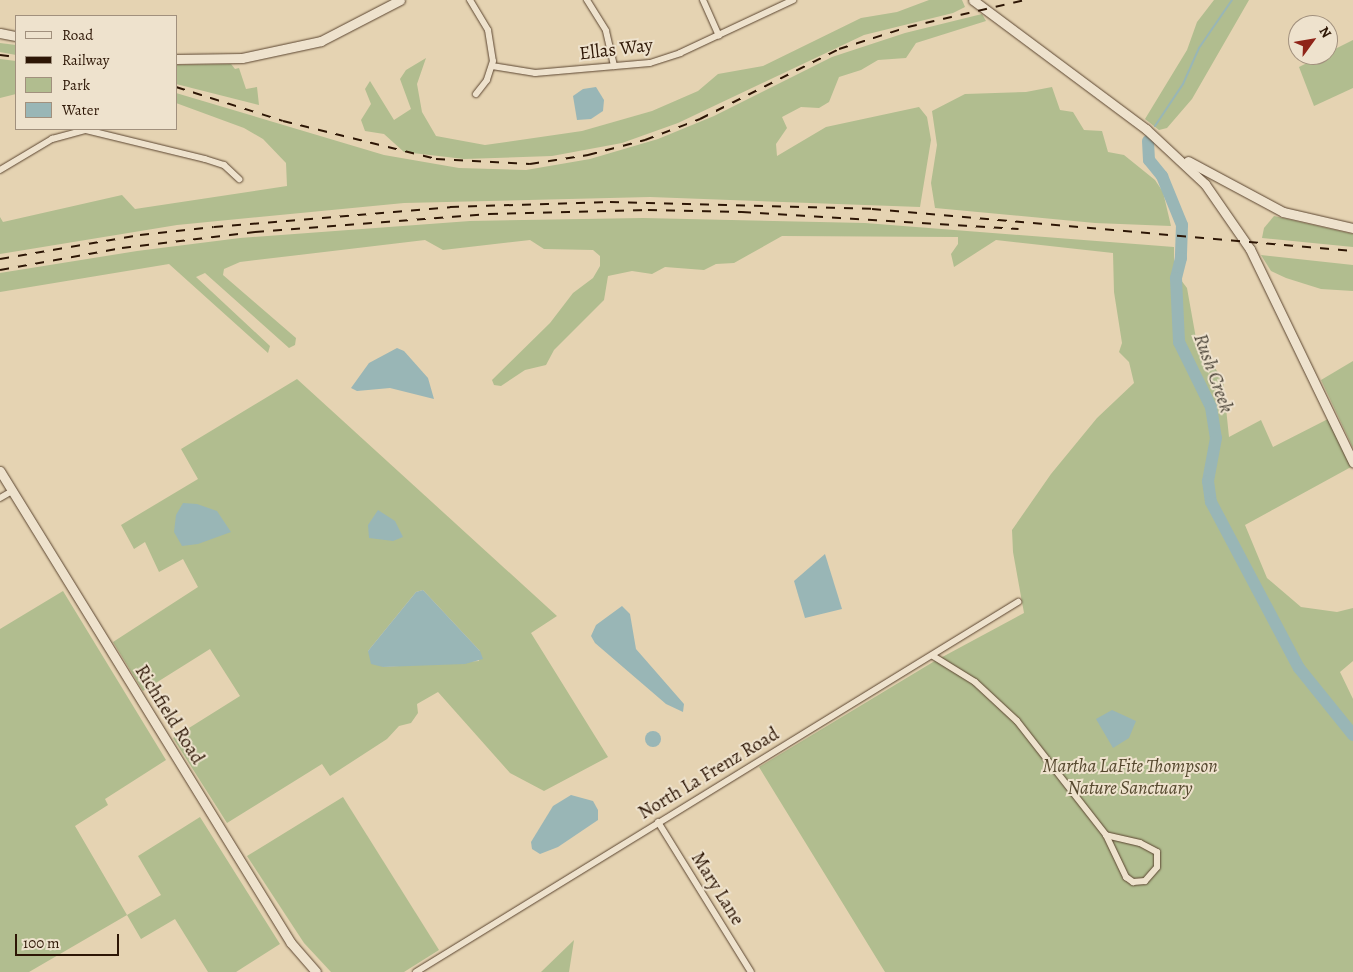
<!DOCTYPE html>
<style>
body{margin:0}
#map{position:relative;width:1353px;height:972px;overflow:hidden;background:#e5d3b2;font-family:Alegreya,serif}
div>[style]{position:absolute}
.green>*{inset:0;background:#b1bd8f}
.water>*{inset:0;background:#99b6b6}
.round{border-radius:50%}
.stream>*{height:2px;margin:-1px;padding:0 1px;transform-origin:1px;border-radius:1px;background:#99b6b6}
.river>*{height:12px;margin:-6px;padding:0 6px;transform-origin:6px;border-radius:6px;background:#99b6b6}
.roads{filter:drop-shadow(0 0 1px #5b4530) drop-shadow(0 0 1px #5b4530)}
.street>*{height:6px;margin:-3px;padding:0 3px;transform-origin:3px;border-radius:3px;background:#eee2cd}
.secondary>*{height:9px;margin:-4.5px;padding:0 4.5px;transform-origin:4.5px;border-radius:4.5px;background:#eee2cd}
.rail>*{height:2px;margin-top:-1px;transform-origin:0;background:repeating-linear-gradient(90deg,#2d1605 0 9px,transparent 0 18px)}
span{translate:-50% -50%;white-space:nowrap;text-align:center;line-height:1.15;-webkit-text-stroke:4px #eee2cd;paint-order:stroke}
.street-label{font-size:19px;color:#2d1605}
.park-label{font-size:19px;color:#55482e;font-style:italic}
.water-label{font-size:20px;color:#4d463a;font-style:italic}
.legend{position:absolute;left:15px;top:15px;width:162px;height:115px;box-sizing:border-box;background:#eee2cd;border:1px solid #a1907d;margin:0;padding:6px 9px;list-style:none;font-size:15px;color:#2d1605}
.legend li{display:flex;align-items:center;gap:10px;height:25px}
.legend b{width:25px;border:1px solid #a1907d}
.north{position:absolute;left:1288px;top:15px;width:50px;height:50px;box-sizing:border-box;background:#eee2cd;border:1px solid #a1907d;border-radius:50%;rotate:58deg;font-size:14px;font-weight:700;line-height:20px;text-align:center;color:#2d1605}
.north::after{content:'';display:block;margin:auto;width:18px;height:22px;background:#8f2418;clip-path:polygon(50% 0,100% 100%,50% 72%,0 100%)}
.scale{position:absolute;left:15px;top:934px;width:104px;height:22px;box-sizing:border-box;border:2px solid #2d1605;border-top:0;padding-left:6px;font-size:15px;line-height:18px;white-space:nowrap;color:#2d1605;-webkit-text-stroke:4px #eee2cd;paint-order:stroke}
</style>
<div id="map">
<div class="green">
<div style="clip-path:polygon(929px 0,962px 0,965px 7px,953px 13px,864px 35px,678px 123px,622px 143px,552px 156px,464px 159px,404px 152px,384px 134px,365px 131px,361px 120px,371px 104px,365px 89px,370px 81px,394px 120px,411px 109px,400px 79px,406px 70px,426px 58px,417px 84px,422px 112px,436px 136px,485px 145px,582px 131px,652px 111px,698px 91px,718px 74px,763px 66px,861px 18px,897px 12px)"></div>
<div style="clip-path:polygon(1214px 0,1249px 0,1192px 99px,1167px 128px,1159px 130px,1145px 119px,1187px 50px,1197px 22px)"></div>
<div style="clip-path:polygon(982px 14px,986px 21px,916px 43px,906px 58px,878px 60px,861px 70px,839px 77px,829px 102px,819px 108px,801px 107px,782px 117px,787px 128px,776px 144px,777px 156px,826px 127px,919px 107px,927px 117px,931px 140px,920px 207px,650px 197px,404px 203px,177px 225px,0 254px,0 217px,3px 222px,122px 195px,135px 209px,287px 186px,286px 163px,263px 139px,244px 128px,176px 103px,176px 93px,384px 155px,459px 168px,526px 170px,590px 159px,658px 139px,714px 116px,832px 57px,905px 33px)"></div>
<div style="clip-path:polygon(1353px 40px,1353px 88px,1314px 106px,1299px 67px)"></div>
<div style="clip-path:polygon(0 43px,16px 45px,16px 55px,0 52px)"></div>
<div style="clip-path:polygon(0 59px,16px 61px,16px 94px,0 98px)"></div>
<div style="clip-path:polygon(231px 64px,235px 69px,239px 68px,246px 89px,257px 87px,259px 105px,176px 84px,176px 65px)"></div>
<div style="clip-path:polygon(1052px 87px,1060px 110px,1073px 112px,1084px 130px,1102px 131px,1108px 152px,1124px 155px,1155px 180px,1163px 192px,1171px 226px,1095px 223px,935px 208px,931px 183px,937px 145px,932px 111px,965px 94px,1026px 92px)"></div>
<div style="clip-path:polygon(1274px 216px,1353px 234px,1353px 247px,1262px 238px,1264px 228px)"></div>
<div style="clip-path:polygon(643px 218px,865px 223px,1174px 247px,1174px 271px,1187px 288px,1197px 344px,1223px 379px,1229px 437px,1261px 420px,1273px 447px,1328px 419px,1351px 467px,1245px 525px,1267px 578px,1301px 607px,1337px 612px,1353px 608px,1353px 661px,1340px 672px,1353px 699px,1353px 972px,885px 972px,759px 767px,933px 662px,1024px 613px,1013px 552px,1012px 530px,1051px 474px,1097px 418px,1134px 383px,1129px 362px,1119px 352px,1122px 343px,1114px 292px,1113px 253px,996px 240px,954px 267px,951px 254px,958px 244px,958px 237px,782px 236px,734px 263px,716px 264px,704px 270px,665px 267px,652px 274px,632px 271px,608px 276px,604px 300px,554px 350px,546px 365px,525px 370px,501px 386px,494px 385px,492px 380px,550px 323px,573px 293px,593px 278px,600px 266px,600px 256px,593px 250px,544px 249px,530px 240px,443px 250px,425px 240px,240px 262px,224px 269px,223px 275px,296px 338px,295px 345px,289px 348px,205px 273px,196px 277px,270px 346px,268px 353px,169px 264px,0 292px,0 273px,137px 251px,240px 238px,470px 221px)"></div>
<div style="clip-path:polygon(1261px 255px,1353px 265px,1353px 291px,1321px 289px,1286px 278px,1271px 271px)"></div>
<div style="clip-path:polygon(1353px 361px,1353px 448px,1321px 380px)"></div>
<div style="clip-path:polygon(evenodd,297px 379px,557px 616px,531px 633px,608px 757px,544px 791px,510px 773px,438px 692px,417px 704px,418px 713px,411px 723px,399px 726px,387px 739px,330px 776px,322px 764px,227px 823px,173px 738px,240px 696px,210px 649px,143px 691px,113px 642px,198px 587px,183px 559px,159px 572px,145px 542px,134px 549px,121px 525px,198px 479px,181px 449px,297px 379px,423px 590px,480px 651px,479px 661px,383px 667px,368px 651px,416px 592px,423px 590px)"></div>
<div style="clip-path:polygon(63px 591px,166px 760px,105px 799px,108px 805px,75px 826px,127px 915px,161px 895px,138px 856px,200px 817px,280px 944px,236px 972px,208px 972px,175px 919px,141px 939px,127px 915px,29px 972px,0 972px,0 629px)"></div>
<div style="clip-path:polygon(343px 797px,439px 950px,404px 972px,331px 972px,304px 943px,247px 856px)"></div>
<div style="clip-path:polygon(574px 940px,569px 972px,541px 972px)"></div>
</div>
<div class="water">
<div style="clip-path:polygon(596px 87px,604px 100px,603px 111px,591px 119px,577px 120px,573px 96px,583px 89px)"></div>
<div style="clip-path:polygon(397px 348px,404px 351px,428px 378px,434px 399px,390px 388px,357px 391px,351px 388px,369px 363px)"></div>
<div style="clip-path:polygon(183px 503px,197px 504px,217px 511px,231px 532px,198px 544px,182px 546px,174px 532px,176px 515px)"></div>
<div style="clip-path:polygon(378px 510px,395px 521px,403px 537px,393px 541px,369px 538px,368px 525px)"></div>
<div style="clip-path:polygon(825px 554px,842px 609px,805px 618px,794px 581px)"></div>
<div style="clip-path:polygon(423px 590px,480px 651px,483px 659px,465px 664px,383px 667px,371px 664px,368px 651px,416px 592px)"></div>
<div style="clip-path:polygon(622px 606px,630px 614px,636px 649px,684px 704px,683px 712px,666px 704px,595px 643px,591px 636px,596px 625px)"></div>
<div style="clip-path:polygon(1112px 710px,1136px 721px,1129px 738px,1113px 748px,1096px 719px)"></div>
<div class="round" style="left:645px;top:731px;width:16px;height:16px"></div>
<div style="clip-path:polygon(571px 795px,593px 801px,598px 810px,598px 820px,558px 847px,540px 854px,532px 849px,531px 842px,553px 806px)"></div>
</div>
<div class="stream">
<div style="left:1155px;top:126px;width:50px;rotate:-56.3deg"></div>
<div style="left:1183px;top:84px;width:39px;rotate:-66deg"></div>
<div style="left:1199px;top:48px;width:58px;rotate:-55.5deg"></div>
</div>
<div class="river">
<div style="left:1148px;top:141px;width:19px;rotate:87deg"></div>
<div style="left:1149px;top:160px;width:21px;rotate:51deg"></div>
<div style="left:1162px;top:176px;width:53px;rotate:67.8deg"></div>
<div style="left:1182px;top:225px;width:33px;rotate:92deg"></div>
<div style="left:1181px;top:258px;width:21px;rotate:104deg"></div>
<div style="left:1176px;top:278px;width:64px;rotate:87.3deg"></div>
<div style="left:1179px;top:342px;width:72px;rotate:63.8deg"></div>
<div style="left:1211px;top:407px;width:31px;rotate:81deg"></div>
<div style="left:1216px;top:438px;width:44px;rotate:100.5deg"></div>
<div style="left:1208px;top:481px;width:21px;rotate:82deg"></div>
<div style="left:1211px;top:502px;width:188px;rotate:62.1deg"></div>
<div style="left:1299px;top:668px;width:86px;rotate:51.1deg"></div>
</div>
<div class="roads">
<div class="street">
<div style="left:470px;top:0;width:35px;rotate:59deg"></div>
<div style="left:488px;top:30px;width:31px;rotate:81deg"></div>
<div style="left:493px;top:61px;width:20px;rotate:108deg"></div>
<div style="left:487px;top:80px;width:18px;rotate:128deg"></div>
<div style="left:587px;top:0;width:36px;rotate:58deg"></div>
<div style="left:606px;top:31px;width:36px;rotate:77deg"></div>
<div style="left:703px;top:0;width:39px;rotate:66deg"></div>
<div style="left:492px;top:66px;width:44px;rotate:9.2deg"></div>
<div style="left:535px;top:73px;width:115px;rotate:-5deg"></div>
<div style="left:650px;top:63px;width:32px;rotate:-18deg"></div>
<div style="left:680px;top:53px;width:125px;rotate:-25.1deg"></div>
<div style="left:0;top:170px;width:61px;rotate:-30.8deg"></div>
<div style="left:52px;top:139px;width:35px;rotate:-15deg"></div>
<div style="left:86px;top:130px;width:122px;rotate:13.7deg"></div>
<div style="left:205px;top:159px;width:20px;rotate:18deg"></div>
<div style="left:224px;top:165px;width:21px;rotate:43deg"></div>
<div style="left:0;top:498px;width:14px;rotate:-30deg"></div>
<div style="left:933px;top:656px;width:49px;rotate:31.8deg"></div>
<div style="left:975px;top:682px;width:57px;rotate:42.9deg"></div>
<div style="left:1017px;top:721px;width:145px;rotate:52deg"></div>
<div style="left:1106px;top:835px;width:47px;rotate:64.5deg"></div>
<div style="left:1126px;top:877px;width:9px;rotate:36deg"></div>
<div style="left:1133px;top:882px;width:12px;rotate:-5deg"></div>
<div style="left:1145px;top:881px;width:18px;rotate:-49deg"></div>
<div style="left:1157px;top:867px;width:15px;rotate:-90deg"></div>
<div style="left:1157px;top:852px;width:19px;rotate:-152deg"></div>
<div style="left:1140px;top:843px;width:35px;rotate:-167deg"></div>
<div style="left:658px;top:822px;width:176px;rotate:58.2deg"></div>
<div style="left:416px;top:972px;width:707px;rotate:-31.58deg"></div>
</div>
<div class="secondary">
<div style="left:973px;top:0;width:216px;rotate:36.7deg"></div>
<div style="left:1146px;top:129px;width:81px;rotate:43deg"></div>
<div style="left:1205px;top:184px;width:79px;rotate:55.3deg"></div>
<div style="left:1250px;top:249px;width:237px;rotate:64.2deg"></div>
<div style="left:0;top:33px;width:16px;rotate:11deg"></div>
<div style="left:176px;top:59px;width:66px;rotate:-0.9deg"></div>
<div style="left:242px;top:58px;width:81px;rotate:-12.1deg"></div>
<div style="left:321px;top:41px;width:89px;rotate:-27.4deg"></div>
<div style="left:1188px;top:161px;width:108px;rotate:28.2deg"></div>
<div style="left:1283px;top:212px;width:72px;rotate:12.9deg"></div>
<div style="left:0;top:471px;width:554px;rotate:58.35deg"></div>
<div style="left:291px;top:943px;width:38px;rotate:49deg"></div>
</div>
</div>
<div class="rail">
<div style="left:0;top:55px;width:16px;rotate:7deg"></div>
<div style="left:176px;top:87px;width:112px;rotate:17.6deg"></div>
<div style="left:283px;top:121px;width:158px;rotate:13.9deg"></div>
<div style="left:436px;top:159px;width:94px;rotate:3deg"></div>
<div style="left:530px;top:164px;width:59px;rotate:-8.8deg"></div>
<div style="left:588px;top:155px;width:59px;rotate:-14.7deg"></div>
<div style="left:645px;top:140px;width:59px;rotate:-20.9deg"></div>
<div style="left:700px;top:119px;width:156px;rotate:-26.7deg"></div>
<div style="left:839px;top:49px;width:72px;rotate:-17.7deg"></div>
<div style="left:908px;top:27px;width:120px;rotate:-13deg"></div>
<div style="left:0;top:259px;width:142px;rotate:-9.7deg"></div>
<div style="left:140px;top:235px;width:74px;rotate:-6.2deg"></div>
<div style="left:214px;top:227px;width:237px;rotate:-4.8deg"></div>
<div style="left:450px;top:207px;width:160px;rotate:-1.8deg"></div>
<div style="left:610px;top:202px;width:262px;rotate:1.5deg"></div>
<div style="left:872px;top:209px;width:483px;rotate:5deg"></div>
<div style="left:0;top:270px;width:124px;rotate:-10.2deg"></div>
<div style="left:122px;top:248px;width:134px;rotate:-6.9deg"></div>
<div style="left:255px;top:232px;width:235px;rotate:-4.4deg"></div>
<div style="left:489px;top:214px;width:159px;rotate:-1.4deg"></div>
<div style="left:648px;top:210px;width:94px;rotate:1.2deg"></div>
<div style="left:742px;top:212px;width:277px;rotate:3.5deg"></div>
</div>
<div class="street-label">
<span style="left:616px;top:50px;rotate:-7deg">Ellas Way</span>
<span style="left:169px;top:715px;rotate:58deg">Richfield Road</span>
<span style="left:709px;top:774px;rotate:-31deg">North La Frenz Road</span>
<span style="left:717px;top:889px;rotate:58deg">Mary Lane</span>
</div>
<div class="park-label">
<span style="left:1130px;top:778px">Martha LaFite Thompson<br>Nature Sanctuary</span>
</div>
<div class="water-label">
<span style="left:1214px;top:373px;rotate:70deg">Rush Creek</span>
</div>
<ul class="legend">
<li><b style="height:6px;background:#eee2cd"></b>Road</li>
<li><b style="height:6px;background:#2d1605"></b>Railway</li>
<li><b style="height:14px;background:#b1bd8f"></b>Park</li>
<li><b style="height:14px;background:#99b6b6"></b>Water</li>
</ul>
<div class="north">N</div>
<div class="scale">100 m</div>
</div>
